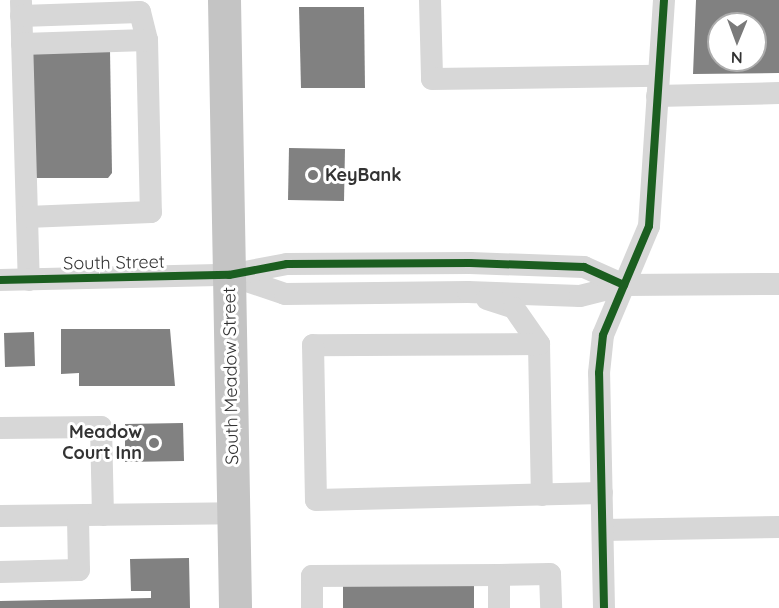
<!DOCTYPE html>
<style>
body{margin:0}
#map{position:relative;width:779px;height:608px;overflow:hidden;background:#fff;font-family:Quicksand,sans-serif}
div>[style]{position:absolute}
.building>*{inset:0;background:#818181}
.minor>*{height:22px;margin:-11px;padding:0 11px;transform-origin:11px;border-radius:11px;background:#d7d7d7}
.highway>*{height:33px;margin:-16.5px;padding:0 16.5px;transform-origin:16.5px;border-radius:16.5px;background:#c4c4c4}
.cycleway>*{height:8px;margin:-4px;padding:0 4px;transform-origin:4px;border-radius:4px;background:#1b5e20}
.dots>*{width:16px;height:16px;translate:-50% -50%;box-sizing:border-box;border:3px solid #fff;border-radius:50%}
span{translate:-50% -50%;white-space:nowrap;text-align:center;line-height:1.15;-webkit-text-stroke:6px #fff;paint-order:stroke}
.poi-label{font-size:18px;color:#333;font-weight:700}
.left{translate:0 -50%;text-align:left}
.right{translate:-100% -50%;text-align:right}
.street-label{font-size:18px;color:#333}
.north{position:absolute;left:707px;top:12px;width:60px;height:60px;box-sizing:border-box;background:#fff;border:2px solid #adadad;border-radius:50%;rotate:181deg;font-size:16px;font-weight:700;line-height:24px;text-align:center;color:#333}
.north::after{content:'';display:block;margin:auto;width:21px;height:27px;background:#7a7a7a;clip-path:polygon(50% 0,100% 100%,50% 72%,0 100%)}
</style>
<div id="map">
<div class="building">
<div style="clip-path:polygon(evenodd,696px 0,779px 0,779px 73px,693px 74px,696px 0,719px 24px,755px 24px,755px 60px,719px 60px,719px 24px)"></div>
<div style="clip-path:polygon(299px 7px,364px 7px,365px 88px,301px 88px)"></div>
<div style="clip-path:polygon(110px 51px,112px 173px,108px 178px,31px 178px,29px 52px)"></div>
<div style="clip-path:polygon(289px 148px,345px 149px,344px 201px,288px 200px)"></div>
<div style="clip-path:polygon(61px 329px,170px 329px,175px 386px,79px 386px,79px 373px,61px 374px)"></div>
<div style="clip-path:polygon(34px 332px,35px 366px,5px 367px,4px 333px)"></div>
<div style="clip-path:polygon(183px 423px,184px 461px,125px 462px,125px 424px)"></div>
<div style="clip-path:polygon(189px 558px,190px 608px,0 608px,0 601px,151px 598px,151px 591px,131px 591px,130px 559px)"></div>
<div style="clip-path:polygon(474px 582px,474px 608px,343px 608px,343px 585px)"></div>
</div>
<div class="minor">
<div style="left:430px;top:0;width:79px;rotate:88.5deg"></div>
<div style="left:432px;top:79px;width:226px;rotate:-0.8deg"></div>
<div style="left:21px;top:2px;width:278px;rotate:88.4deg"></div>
<div style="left:21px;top:16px;width:119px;rotate:-1.9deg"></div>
<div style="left:140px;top:12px;width:29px;rotate:76deg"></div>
<div style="left:147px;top:40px;width:172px;rotate:88.7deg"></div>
<div style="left:151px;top:212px;width:124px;rotate:177.7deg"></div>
<div style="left:22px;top:44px;width:125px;rotate:-1.8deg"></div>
<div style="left:657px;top:96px;width:122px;rotate:-1.4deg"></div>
<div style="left:229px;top:275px;width:59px;rotate:18.7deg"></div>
<div style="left:285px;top:294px;width:183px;rotate:-0.6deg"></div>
<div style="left:468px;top:292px;width:112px;rotate:2deg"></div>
<div style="left:580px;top:296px;width:45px;rotate:-14deg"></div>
<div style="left:624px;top:285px;width:155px;rotate:-0.4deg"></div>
<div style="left:0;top:280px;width:229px;rotate:-1.3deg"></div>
<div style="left:229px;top:275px;width:59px;rotate:-10.7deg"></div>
<div style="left:287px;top:264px;width:183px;rotate:-0.3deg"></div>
<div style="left:470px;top:263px;width:114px;rotate:2deg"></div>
<div style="left:584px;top:267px;width:44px;rotate:24.2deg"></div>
<div style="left:487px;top:299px;width:28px;rotate:18deg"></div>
<div style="left:514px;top:308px;width:44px;rotate:55.2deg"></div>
<div style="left:539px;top:344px;width:151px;rotate:88.9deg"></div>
<div style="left:539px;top:344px;width:226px;rotate:179.7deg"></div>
<div style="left:313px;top:345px;width:155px;rotate:88.9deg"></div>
<div style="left:316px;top:500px;width:286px;rotate:-1.4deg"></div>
<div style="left:0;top:428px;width:101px;rotate:-0.6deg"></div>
<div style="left:101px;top:427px;width:88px;rotate:88.7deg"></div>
<div style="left:0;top:516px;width:233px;rotate:-0.7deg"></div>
<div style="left:603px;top:530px;width:176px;rotate:-1deg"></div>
<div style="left:0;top:572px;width:79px;rotate:-1.5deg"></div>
<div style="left:79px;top:570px;width:54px;rotate:-91.1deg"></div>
<div style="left:499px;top:575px;width:51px;rotate:-1.1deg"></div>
<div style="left:550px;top:574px;width:34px;rotate:88deg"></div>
<div style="left:312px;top:608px;width:32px;rotate:-90deg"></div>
<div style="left:312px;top:576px;width:187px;rotate:-0.3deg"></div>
<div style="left:499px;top:575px;width:33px;rotate:90deg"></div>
<div style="left:604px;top:608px;width:235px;rotate:-91.2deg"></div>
<div style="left:599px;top:373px;width:38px;rotate:-84deg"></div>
<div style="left:603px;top:335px;width:118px;rotate:-67.1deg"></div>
<div style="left:649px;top:226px;width:226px;rotate:-86.2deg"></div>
</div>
<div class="highway">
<div style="left:224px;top:0;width:608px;rotate:88.96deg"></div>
</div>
<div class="cycleway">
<div style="left:0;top:280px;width:229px;rotate:-1.3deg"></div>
<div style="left:229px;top:275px;width:59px;rotate:-10.7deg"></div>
<div style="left:287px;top:264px;width:183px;rotate:-0.3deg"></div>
<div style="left:470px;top:263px;width:114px;rotate:2deg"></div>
<div style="left:584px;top:267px;width:44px;rotate:24.2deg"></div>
<div style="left:604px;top:608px;width:235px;rotate:-91.2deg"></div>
<div style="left:599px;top:373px;width:38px;rotate:-84deg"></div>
<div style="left:603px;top:335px;width:118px;rotate:-67.1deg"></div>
<div style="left:649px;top:226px;width:226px;rotate:-86.2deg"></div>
</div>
<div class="dots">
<div style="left:313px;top:175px;background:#7a7a7a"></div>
<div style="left:154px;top:443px;background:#7a7a7a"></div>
</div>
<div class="poi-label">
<span class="left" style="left:325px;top:175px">KeyBank</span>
<span class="right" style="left:142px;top:443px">Meadow<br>Court Inn</span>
</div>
<div class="street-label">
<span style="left:114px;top:263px;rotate:-1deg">South Street</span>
<span style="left:231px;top:376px;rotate:-91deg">South Meadow Street</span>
</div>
<div class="north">N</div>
</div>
